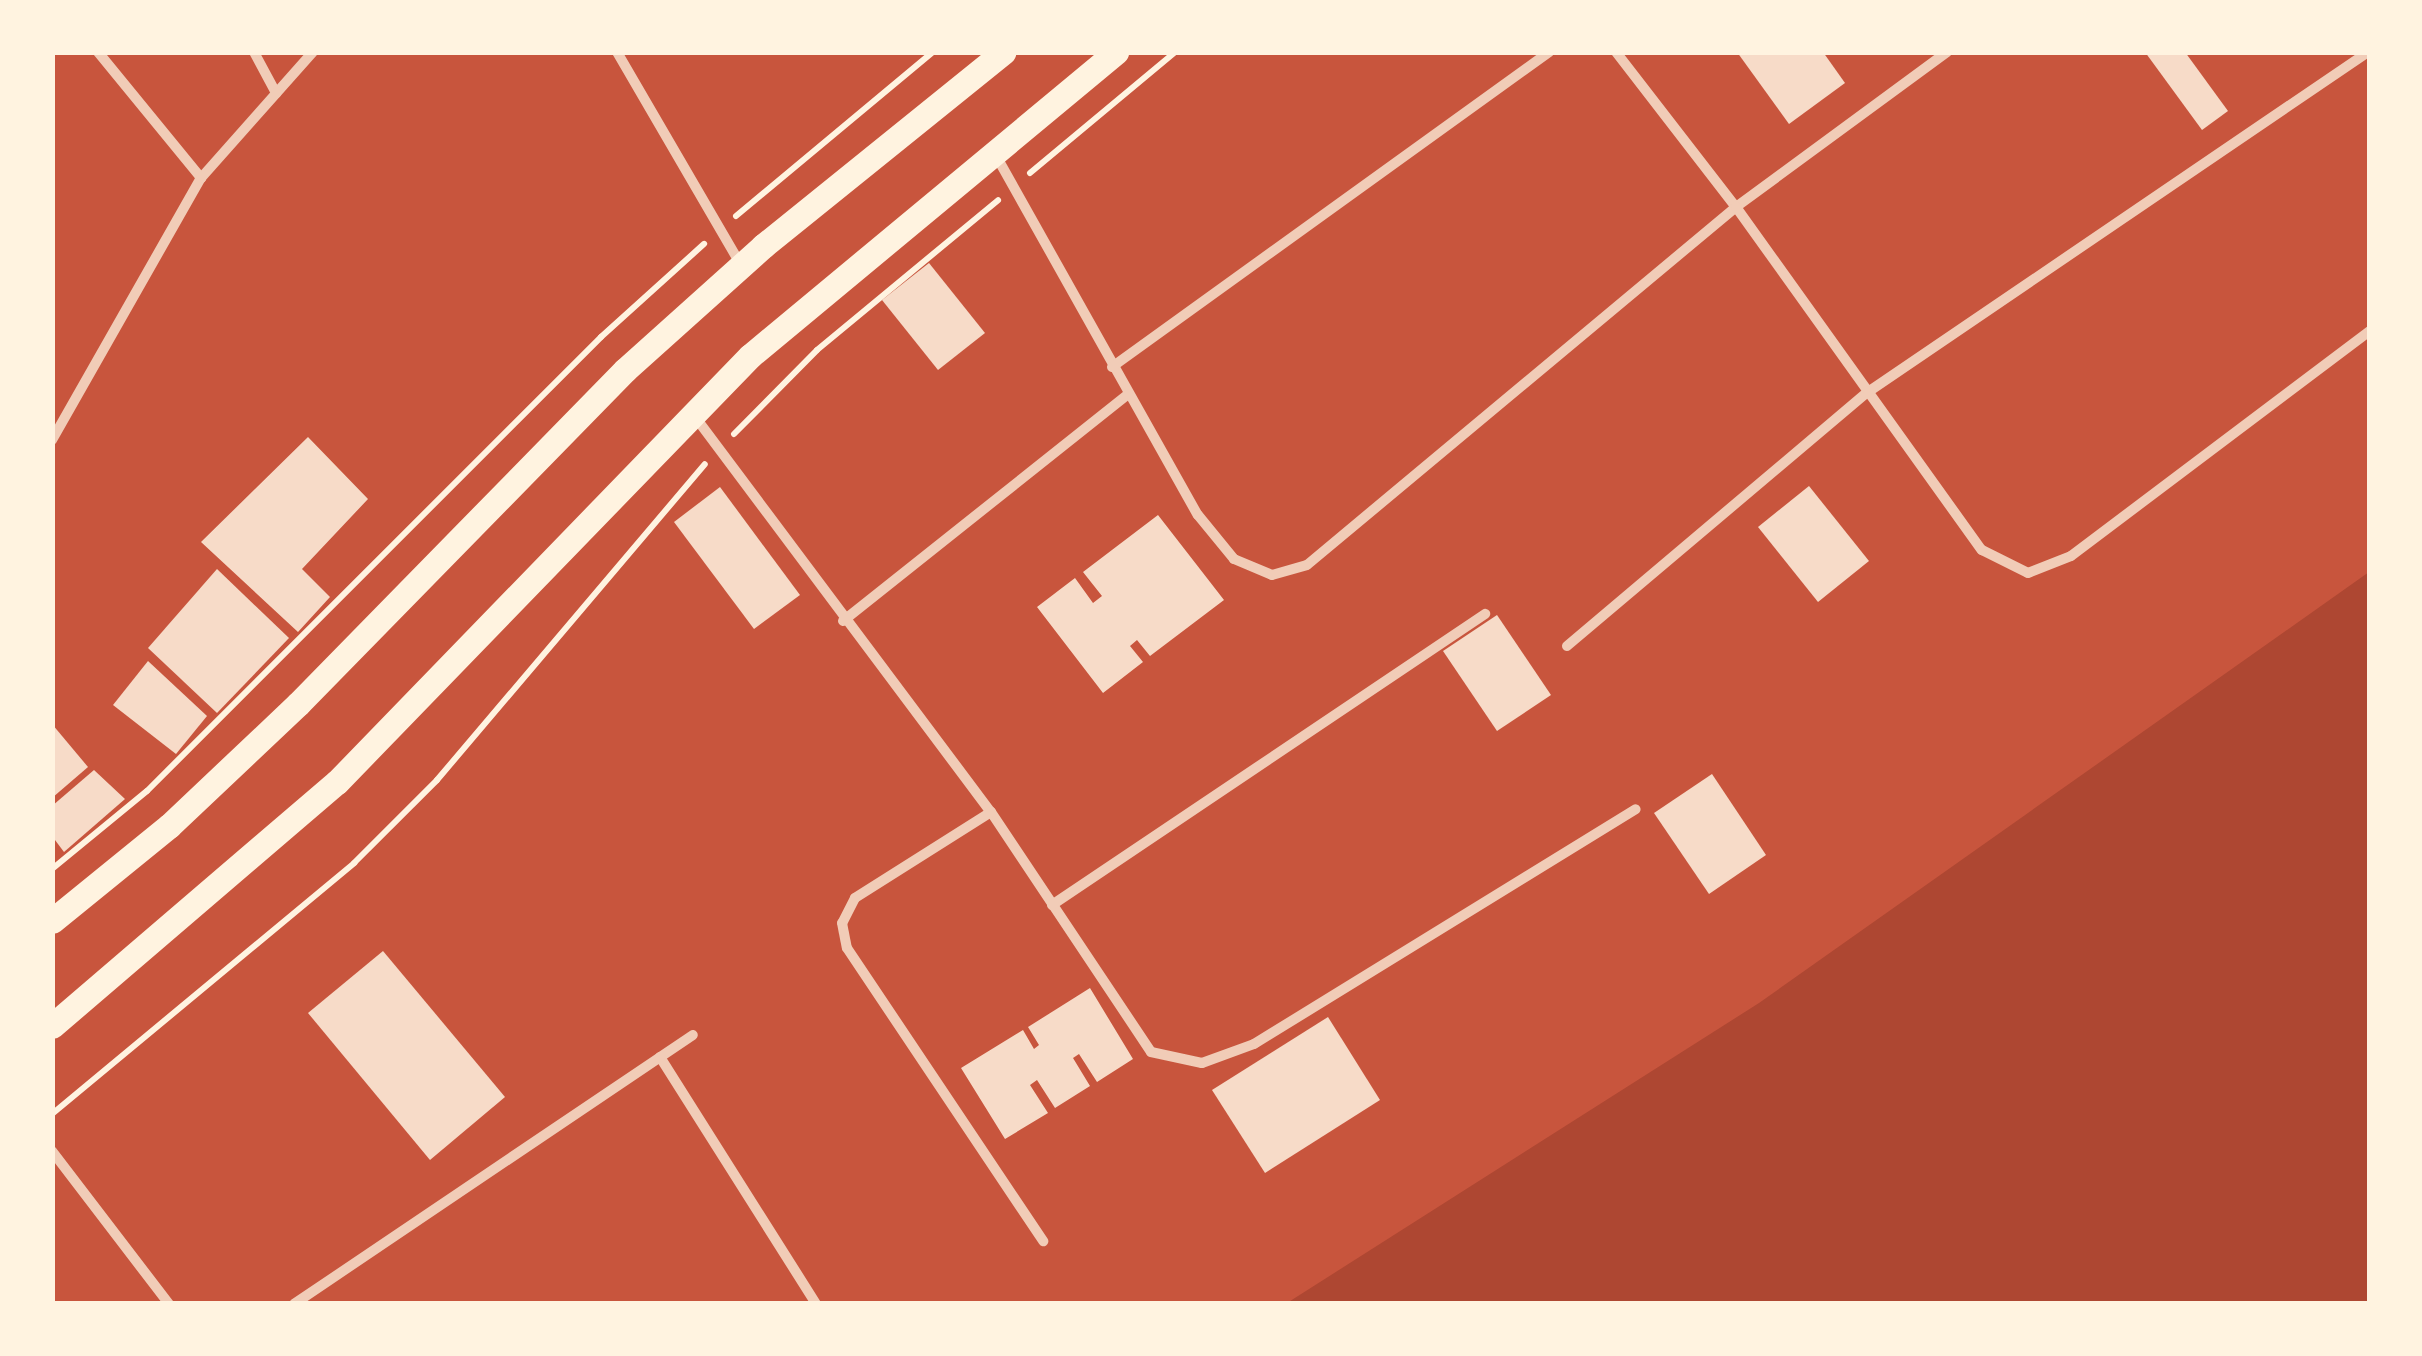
<!DOCTYPE html>
<style>
body{margin:0}
#map{position:relative;width:2422px;height:1356px;overflow:hidden;background:#c8553d;font-family:"Source Sans 3",sans-serif}
div>[style]{position:absolute}
.green>*{inset:0;background:#ae4732}
.building>*{inset:0;background:#f7dbc8}
.path>*{height:6px;margin:-3px;padding:0 3px;transform-origin:3px;border-radius:3px;background:#fff3e0}
.minor>*{height:10px;margin:-5px;padding:0 5px;transform-origin:5px;border-radius:5px;background:#f1ccb7}
.primary>*{height:25px;margin:-12.5px;padding:0 12.5px;transform-origin:12.5px;border-radius:12.5px;background:#fff3e0}
span{translate:-50% -50%;white-space:nowrap;text-align:center;line-height:1.15;-webkit-text-stroke:10px #fff3e0;paint-order:stroke}
.frame{position:absolute;inset:0;border:55px solid #fff3e0;pointer-events:none}
</style>
<div id="map">
<div class="green">
<div style="clip-path:polygon(2369px 572px,2369px 1303px,1287px 1303px,1759px 1003px)"></div>
</div>
<div class="building">
<div style="clip-path:polygon(1737px 52px,1823px 52px,1845px 83px,1789px 124px)"></div>
<div style="clip-path:polygon(2145px 52px,2185px 52px,2228px 111px,2202px 130px)"></div>
<div style="clip-path:polygon(929px 263px,985px 333px,938px 370px,882px 300px)"></div>
<div style="clip-path:polygon(308px 437px,368px 499px,302px 569px,330px 597px,298px 632px,201px 542px)"></div>
<div style="clip-path:polygon(1809px 486px,1869px 561px,1818px 602px,1758px 527px)"></div>
<div style="clip-path:polygon(720px 487px,800px 595px,754px 629px,674px 522px)"></div>
<div style="clip-path:polygon(1158px 515px,1224px 600px,1150px 656px,1137px 640px,1130px 646px,1143px 662px,1103px 693px,1037px 607px,1075px 578px,1093px 603px,1102px 596px,1083px 572px)"></div>
<div style="clip-path:polygon(217px 569px,289px 638px,217px 713px,148px 648px)"></div>
<div style="clip-path:polygon(1497px 615px,1551px 695px,1497px 731px,1443px 651px)"></div>
<div style="clip-path:polygon(148px 661px,207px 716px,176px 754px,113px 705px)"></div>
<div style="clip-path:polygon(52px 724px,88px 767px,52px 798px)"></div>
<div style="clip-path:polygon(94px 770px,125px 799px,64px 852px,52px 836px,52px 806px)"></div>
<div style="clip-path:polygon(1712px 774px,1766px 855px,1709px 894px,1654px 813px)"></div>
<div style="clip-path:polygon(383px 951px,505px 1097px,430px 1160px,308px 1013px)"></div>
<div style="clip-path:polygon(1090px 988px,1133px 1059px,1097px 1082px,1079px 1054px,1073px 1058px,1090px 1086px,1055px 1108px,1037px 1080px,1030px 1085px,1048px 1113px,1005px 1139px,961px 1068px,1023px 1030px,1034px 1049px,1039px 1045px,1028px 1027px)"></div>
<div style="clip-path:polygon(1328px 1017px,1380px 1100px,1265px 1173px,1212px 1090px)"></div>
</div>
<div class="path">
<div style="left:1030px;top:173px;width:189px;rotate:-39.8deg"></div>
<div style="left:736px;top:216px;width:256px;rotate:-39.8deg"></div>
<div style="left:734px;top:434px;width:118px;rotate:-45.3deg"></div>
<div style="left:817px;top:350px;width:235px;rotate:-39.6deg"></div>
<div style="left:52px;top:869px;width:123px;rotate:-39.4deg"></div>
<div style="left:147px;top:791px;width:642px;rotate:-45deg"></div>
<div style="left:601px;top:337px;width:139px;rotate:-42.1deg"></div>
<div style="left:52px;top:1114px;width:393px;rotate:-39.7deg"></div>
<div style="left:354px;top:863px;width:117px;rotate:-45deg"></div>
<div style="left:437px;top:780px;width:414px;rotate:-49.7deg"></div>
</div>
<div class="minor">
<div style="left:98px;top:52px;width:163px;rotate:50.7deg"></div>
<div style="left:254px;top:52px;width:47px;rotate:61.8deg"></div>
<div style="left:617px;top:52px;width:244px;rotate:59.8deg"></div>
<div style="left:1616px;top:52px;width:196px;rotate:52.3deg"></div>
<div style="left:1736px;top:207px;width:262px;rotate:-36.3deg"></div>
<div style="left:994px;top:152px;width:416px;rotate:60.7deg"></div>
<div style="left:1198px;top:515px;width:57px;rotate:50.7deg"></div>
<div style="left:1234px;top:559px;width:41px;rotate:22.8deg"></div>
<div style="left:1272px;top:575px;width:36px;rotate:-16deg"></div>
<div style="left:1307px;top:565px;width:559px;rotate:-39.84deg"></div>
<div style="left:1736px;top:207px;width:422px;rotate:54.4deg"></div>
<div style="left:1982px;top:550px;width:51px;rotate:26.6deg"></div>
<div style="left:2028px;top:573px;width:46px;rotate:-21.6deg"></div>
<div style="left:2071px;top:556px;width:374px;rotate:-37deg"></div>
<div style="left:1112px;top:367px;width:539px;rotate:-35.78deg"></div>
<div style="left:693px;top:414px;width:497px;rotate:53.2deg"></div>
<div style="left:991px;top:812px;width:288px;rotate:56.3deg"></div>
<div style="left:1151px;top:1052px;width:52px;rotate:12.2deg"></div>
<div style="left:1202px;top:1063px;width:55px;rotate:-20.1deg"></div>
<div style="left:1254px;top:1044px;width:448px;rotate:-31.6deg"></div>
<div style="left:52px;top:440px;width:301px;rotate:-60.4deg"></div>
<div style="left:201px;top:178px;width:169px;rotate:-48.4deg"></div>
<div style="left:843px;top:621px;width:364px;rotate:-38.5deg"></div>
<div style="left:1567px;top:646px;width:394px;rotate:-40.2deg"></div>
<div style="left:1868px;top:392px;width:605px;rotate:-34.22deg"></div>
<div style="left:991px;top:812px;width:161px;rotate:147.7deg"></div>
<div style="left:855px;top:898px;width:28px;rotate:117deg"></div>
<div style="left:842px;top:923px;width:25px;rotate:79deg"></div>
<div style="left:847px;top:948px;width:353px;rotate:56.2deg"></div>
<div style="left:1052px;top:905px;width:522px;rotate:-33.9deg"></div>
<div style="left:660px;top:1057px;width:292px;rotate:57.7deg"></div>
<div style="left:52px;top:1151px;width:193px;rotate:52.6deg"></div>
<div style="left:294px;top:1304px;width:481px;rotate:-34deg"></div>
</div>
<div class="primary">
<div style="left:52px;top:921px;width:151px;rotate:-39.1deg"></div>
<div style="left:169px;top:826px;width:178px;rotate:-43.4deg"></div>
<div style="left:298px;top:704px;width:467px;rotate:-45.6deg"></div>
<div style="left:625px;top:370px;width:186px;rotate:-41.9deg"></div>
<div style="left:763px;top:246px;width:309px;rotate:-38.9deg"></div>
<div style="left:52px;top:1026px;width:375px;rotate:-40.6deg"></div>
<div style="left:337px;top:782px;width:593px;rotate:-45.89deg"></div>
<div style="left:750px;top:356px;width:476px;rotate:-39.7deg"></div>
</div>
<div class="frame"></div>
</div>
